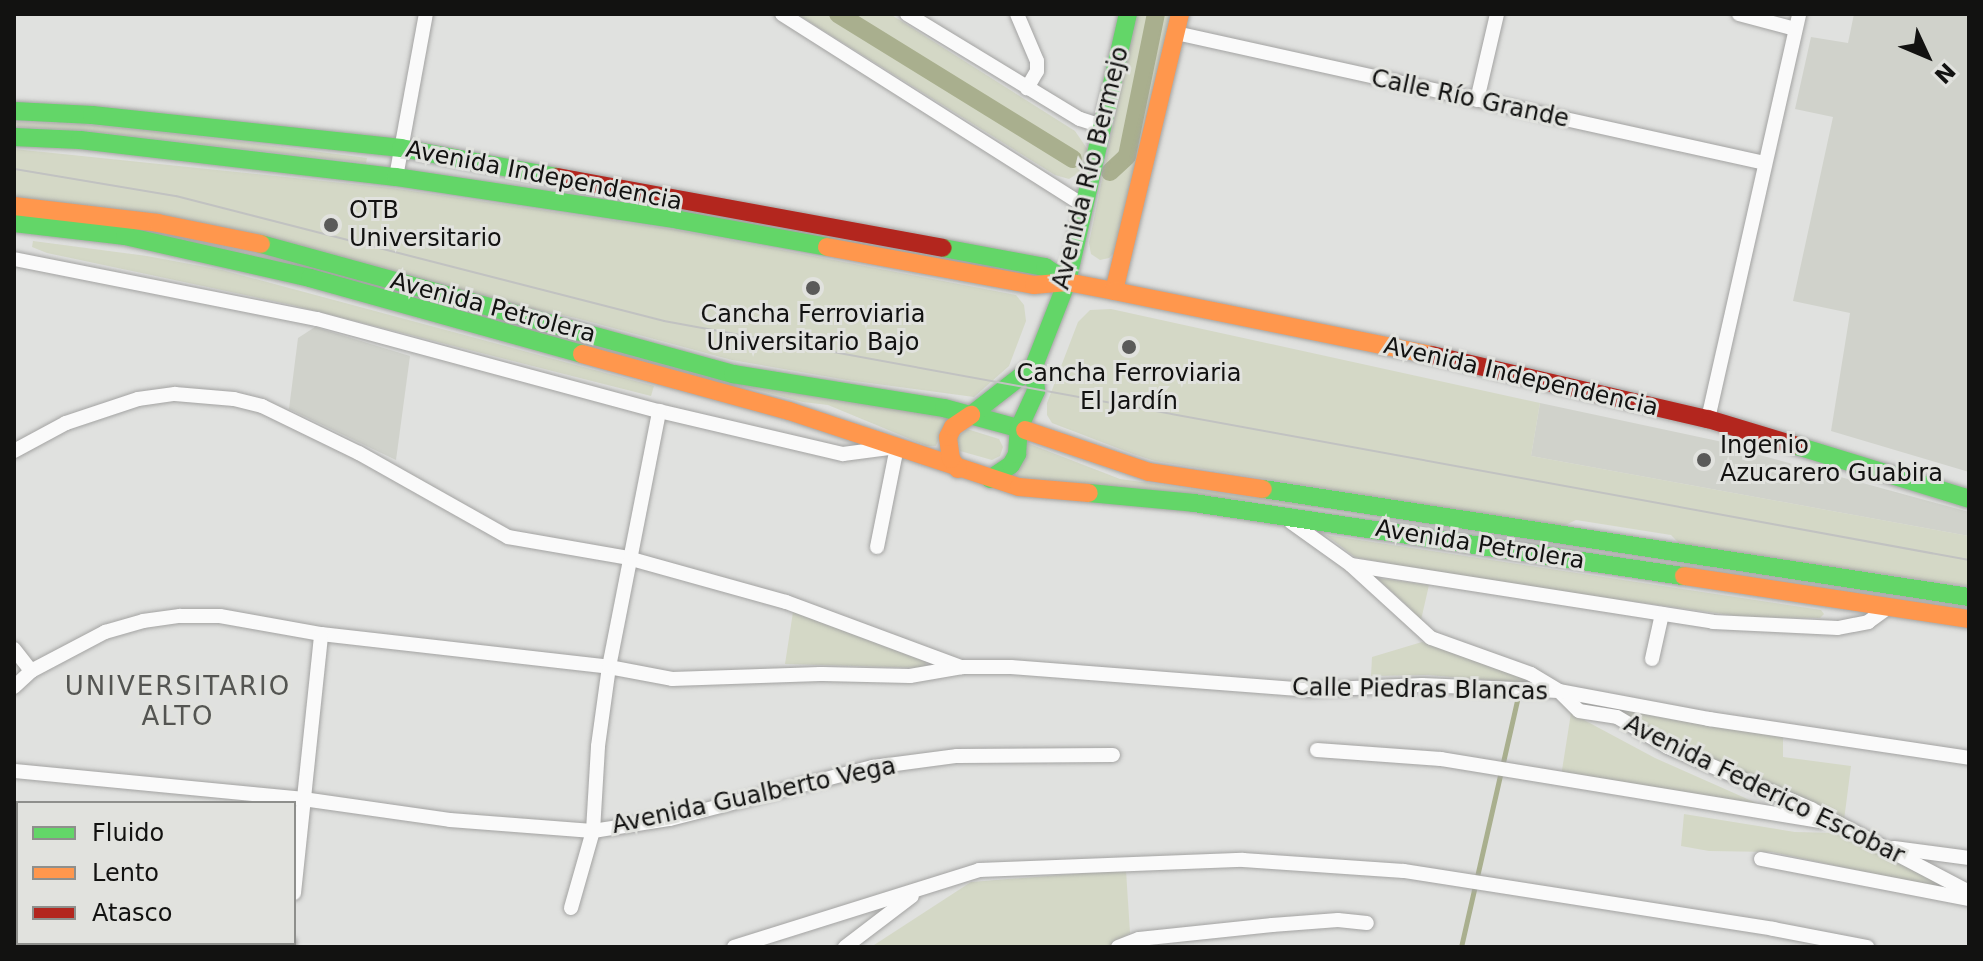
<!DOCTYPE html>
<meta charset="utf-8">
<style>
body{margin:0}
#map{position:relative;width:1983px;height:961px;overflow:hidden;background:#e0e1df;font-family:"DejaVu Sans",sans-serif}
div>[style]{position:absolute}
.built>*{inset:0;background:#d0d2cb}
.green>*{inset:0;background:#d4d8c6}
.stream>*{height:5px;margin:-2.5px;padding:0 2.5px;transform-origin:2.5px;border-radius:2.5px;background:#a9af8e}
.canal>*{height:18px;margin:-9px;padding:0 9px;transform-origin:9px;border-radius:9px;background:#a9af8e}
.roads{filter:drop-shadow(0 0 2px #a3a3a2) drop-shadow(0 0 2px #a3a3a2)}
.street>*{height:14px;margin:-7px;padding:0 7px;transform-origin:7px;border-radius:7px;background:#fafafa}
.fast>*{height:18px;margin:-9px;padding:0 9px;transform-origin:9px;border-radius:9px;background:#63d668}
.slow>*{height:18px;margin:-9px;padding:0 9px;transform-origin:9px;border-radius:9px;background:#ff974d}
.jam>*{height:18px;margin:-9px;padding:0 9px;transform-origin:9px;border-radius:9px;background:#b3261e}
.tram>*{height:2px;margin:-1px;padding:0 1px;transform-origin:1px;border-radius:1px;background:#c1c2c1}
.dots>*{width:22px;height:22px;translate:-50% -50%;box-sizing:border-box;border:4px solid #e1e2de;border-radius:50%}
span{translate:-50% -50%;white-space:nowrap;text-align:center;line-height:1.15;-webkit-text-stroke:6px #e1e2de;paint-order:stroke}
.street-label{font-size:24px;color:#121211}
.poi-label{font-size:24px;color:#121211}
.left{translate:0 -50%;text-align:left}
.neighbourhood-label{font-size:26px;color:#545552;letter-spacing:2px}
.frame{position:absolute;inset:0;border:16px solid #121211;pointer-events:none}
.legend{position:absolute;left:16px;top:801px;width:280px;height:144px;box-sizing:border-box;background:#e1e2de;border:2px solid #8e8f8c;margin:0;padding:10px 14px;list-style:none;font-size:24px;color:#121211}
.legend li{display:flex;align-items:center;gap:16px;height:40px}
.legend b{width:40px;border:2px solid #8e8f8c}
.north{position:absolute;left:1887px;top:16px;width:80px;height:80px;-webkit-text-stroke:6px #e1e2de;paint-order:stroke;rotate:134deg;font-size:22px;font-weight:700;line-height:32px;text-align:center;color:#121211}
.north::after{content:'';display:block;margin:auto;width:28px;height:36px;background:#121211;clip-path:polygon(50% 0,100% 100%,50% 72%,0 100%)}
</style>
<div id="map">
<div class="built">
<div style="clip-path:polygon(1854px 14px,1969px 14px,1969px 472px,1831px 431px,1850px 313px,1793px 301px,1833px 117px,1795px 109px,1811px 37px,1848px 43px)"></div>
<div style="clip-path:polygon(315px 327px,410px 356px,396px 460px,289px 409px,298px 338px)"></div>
<div style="clip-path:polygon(1540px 403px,1732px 444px,1741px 450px,1969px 512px,1969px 536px,1531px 456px)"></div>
</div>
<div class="green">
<div style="clip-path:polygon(797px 14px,890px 14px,1075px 131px,1088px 150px,1083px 170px,1069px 179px,1055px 175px)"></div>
<div style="clip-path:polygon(1136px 14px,1171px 14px,1115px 252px,1109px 258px,1100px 260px,1091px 254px,1089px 243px)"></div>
<div style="clip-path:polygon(14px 122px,84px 124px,180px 134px,367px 158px,366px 163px,84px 131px,18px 127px)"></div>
<div style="clip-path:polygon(14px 149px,391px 188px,677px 230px,1016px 295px,1024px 305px,1026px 321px,1009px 366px,974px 397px,847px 380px,732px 360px,576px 318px,14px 196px)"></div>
<div style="clip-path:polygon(33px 241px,147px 256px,222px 270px,654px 386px,651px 396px,292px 305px,47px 253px,32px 247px)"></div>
<div style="clip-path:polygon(1111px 309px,1540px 403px,1531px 456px,1969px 536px,1969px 586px,1682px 546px,1671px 535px,1576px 520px,1561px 527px,1155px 461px,1133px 454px,1052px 423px,1047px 415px,1047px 403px,1078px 322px,1090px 310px)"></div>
<div style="clip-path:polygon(700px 375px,947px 418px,936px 446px,927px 446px,828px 405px,803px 402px)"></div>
<div style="clip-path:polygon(967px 429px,999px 439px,1003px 447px,1000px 456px,992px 460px,960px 451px,957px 438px)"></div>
<div style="clip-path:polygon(1027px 443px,1120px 479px,1351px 511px,1016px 477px)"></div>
<div style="clip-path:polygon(1326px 535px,1821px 610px,1824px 614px,1820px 618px,1745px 617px,1462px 578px,1355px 557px)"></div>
<div style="clip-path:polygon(1377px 578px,1429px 585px,1421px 620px,1409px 607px)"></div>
<div style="clip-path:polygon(793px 612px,926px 662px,925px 668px,785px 664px)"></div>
<div style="clip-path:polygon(1422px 642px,1495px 665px,1536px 684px,1428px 675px,1371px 676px,1372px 657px)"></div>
<div style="clip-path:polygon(1576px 699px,1783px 737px,1783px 757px,1851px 766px,1843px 828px,1584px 706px)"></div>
<div style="clip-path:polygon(1571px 713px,1655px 758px,1797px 821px,1560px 783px)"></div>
<div style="clip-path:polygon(1684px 814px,1795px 832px,1837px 833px,1958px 892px,1772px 852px,1709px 851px,1681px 846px)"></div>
<div style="clip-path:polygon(1126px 870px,1130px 933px,1107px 947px,871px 947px,971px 882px)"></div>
</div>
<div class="stream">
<div style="left:1461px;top:947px;width:253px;rotate:-77.2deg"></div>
</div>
<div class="canal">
<div style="left:838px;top:14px;width:276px;rotate:31.7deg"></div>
<div style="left:1110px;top:172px;width:23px;rotate:-43deg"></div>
<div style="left:1127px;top:156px;width:145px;rotate:-78.5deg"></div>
</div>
<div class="roads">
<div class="street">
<div style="left:782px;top:14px;width:359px;rotate:32.4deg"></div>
<div style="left:907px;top:14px;width:202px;rotate:31.3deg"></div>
<div style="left:1080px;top:119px;width:25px;rotate:18deg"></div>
<div style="left:1017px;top:14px;width:51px;rotate:66.9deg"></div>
<div style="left:1037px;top:61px;width:10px;rotate:90deg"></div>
<div style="left:1037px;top:71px;width:20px;rotate:120deg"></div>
<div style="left:1739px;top:14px;width:58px;rotate:15deg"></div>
<div style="left:1176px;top:33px;width:603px;rotate:12.45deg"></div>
<div style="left:1477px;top:100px;width:88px;rotate:-76.9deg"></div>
<div style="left:396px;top:177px;width:166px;rotate:-79.6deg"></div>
<div style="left:14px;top:259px;width:309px;rotate:11.2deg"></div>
<div style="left:317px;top:319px;width:354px;rotate:15.1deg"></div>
<div style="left:659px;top:411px;width:189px;rotate:13.2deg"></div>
<div style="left:843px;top:454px;width:54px;rotate:-7.4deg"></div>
<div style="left:897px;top:447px;width:102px;rotate:101.3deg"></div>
<div style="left:1708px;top:419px;width:415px;rotate:-77.3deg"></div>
<div style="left:14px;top:451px;width:59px;rotate:-28.3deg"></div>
<div style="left:66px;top:423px;width:76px;rotate:-18.4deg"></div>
<div style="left:138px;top:399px;width:37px;rotate:-8deg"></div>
<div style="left:175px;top:394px;width:59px;rotate:4.8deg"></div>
<div style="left:234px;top:399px;width:29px;rotate:14deg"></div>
<div style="left:262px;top:406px;width:108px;rotate:25.9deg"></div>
<div style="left:359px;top:453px;width:171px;rotate:29.4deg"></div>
<div style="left:508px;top:537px;width:122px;rotate:9.9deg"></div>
<div style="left:628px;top:558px;width:164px;rotate:15.6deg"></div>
<div style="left:786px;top:602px;width:187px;rotate:20.4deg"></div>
<div style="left:1291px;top:522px;width:74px;rotate:35.6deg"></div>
<div style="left:1351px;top:565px;width:108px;rotate:42.4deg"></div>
<div style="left:1431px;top:638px;width:106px;rotate:19.8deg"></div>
<div style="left:1531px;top:674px;width:33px;rotate:31deg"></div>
<div style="left:1559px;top:691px;width:28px;rotate:45deg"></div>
<div style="left:1579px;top:711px;width:38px;rotate:9deg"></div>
<div style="left:1617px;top:717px;width:59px;rotate:30.5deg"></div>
<div style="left:1668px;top:747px;width:156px;rotate:23.4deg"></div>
<div style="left:1811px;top:809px;width:178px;rotate:27.7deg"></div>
<div style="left:1351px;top:565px;width:366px;rotate:8.9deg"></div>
<div style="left:1713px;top:622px;width:125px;rotate:2.7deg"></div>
<div style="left:1838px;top:628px;width:31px;rotate:-11deg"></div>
<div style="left:1868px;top:622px;width:26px;rotate:-36deg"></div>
<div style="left:14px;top:649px;width:28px;rotate:52deg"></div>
<div style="left:1652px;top:659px;width:46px;rotate:-77.5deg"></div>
<div style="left:14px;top:687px;width:23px;rotate:-43deg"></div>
<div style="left:31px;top:671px;width:84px;rotate:-27.8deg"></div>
<div style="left:105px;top:632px;width:40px;rotate:-16deg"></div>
<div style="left:143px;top:621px;width:37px;rotate:-8deg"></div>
<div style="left:180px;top:616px;width:40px"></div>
<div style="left:220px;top:616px;width:103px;rotate:10.1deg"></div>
<div style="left:321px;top:634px;width:290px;rotate:6.5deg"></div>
<div style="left:609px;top:667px;width:64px;rotate:10.8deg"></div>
<div style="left:672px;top:679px;width:148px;rotate:-1.9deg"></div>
<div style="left:820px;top:674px;width:90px;rotate:1.3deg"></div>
<div style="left:910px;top:676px;width:53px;rotate:-9.8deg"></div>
<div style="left:962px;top:667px;width:49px"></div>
<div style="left:1011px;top:667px;width:298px;rotate:4.4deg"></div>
<div style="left:1308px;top:690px;width:114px;rotate:-2.5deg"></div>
<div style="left:1422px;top:685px;width:137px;rotate:2.5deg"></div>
<div style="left:1559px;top:691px;width:153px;rotate:10.6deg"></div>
<div style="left:1709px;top:719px;width:263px;rotate:8.5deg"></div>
<div style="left:1317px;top:750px;width:124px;rotate:4.2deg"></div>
<div style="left:1441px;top:759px;width:385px;rotate:9.3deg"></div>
<div style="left:14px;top:771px;width:290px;rotate:5.5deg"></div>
<div style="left:303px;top:799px;width:148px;rotate:8.1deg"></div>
<div style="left:450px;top:820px;width:143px;rotate:4.4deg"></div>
<div style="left:593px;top:831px;width:78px;rotate:-8.9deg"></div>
<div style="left:670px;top:819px;width:210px;rotate:-14.4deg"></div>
<div style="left:873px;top:767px;width:85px;rotate:-7.5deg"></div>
<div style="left:957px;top:756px;width:156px;rotate:-0.4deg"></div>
<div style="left:1894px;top:848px;width:76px;rotate:7.6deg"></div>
<div style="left:1761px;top:859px;width:212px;rotate:10.9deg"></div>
<div style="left:294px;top:893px;width:260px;rotate:-84deg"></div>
<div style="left:571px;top:908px;width:80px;rotate:-74.1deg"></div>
<div style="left:593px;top:831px;width:85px;rotate:-86.6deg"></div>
<div style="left:598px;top:746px;width:80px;rotate:-82.1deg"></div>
<div style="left:609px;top:667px;width:261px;rotate:-78.9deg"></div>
<div style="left:85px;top:947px;width:12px;rotate:-20deg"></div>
<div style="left:289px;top:947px;width:4px;rotate:-90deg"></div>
<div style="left:734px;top:947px;width:257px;rotate:-17.4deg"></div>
<div style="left:979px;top:870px;width:264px;rotate:-2.2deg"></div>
<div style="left:1243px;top:860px;width:161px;rotate:3.9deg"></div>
<div style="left:1404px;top:871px;width:374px;rotate:8.9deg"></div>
<div style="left:1773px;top:929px;width:96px;rotate:10.8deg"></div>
<div style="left:845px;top:947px;width:84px;rotate:-37.3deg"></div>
<div style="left:1118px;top:947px;width:22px;rotate:-21deg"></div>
<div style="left:1139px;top:939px;width:134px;rotate:-6deg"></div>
<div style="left:1272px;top:925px;width:66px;rotate:-4.3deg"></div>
<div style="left:1338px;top:920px;width:29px;rotate:6deg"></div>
</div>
<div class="fast">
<div style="left:14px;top:111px;width:78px;rotate:2.9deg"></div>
<div style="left:92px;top:115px;width:311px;rotate:6.1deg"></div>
<div style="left:401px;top:148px;width:159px;rotate:10.5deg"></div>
<div style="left:14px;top:137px;width:66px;rotate:2.6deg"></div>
<div style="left:80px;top:140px;width:318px;rotate:6.7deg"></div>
<div style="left:396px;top:177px;width:286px;rotate:8.6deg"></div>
<div style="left:679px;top:220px;width:150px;rotate:10.3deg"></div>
<div style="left:14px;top:223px;width:112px;rotate:6.7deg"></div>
<div style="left:125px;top:236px;width:190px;rotate:12.8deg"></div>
<div style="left:310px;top:278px;width:282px;rotate:15.6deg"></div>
<div style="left:261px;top:244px;width:490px;rotate:15.4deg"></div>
<div style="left:733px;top:374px;width:214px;rotate:9.2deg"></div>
<div style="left:944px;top:408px;width:84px;rotate:15.2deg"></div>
<div style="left:943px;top:248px;width:104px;rotate:10.6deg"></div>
<div style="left:1045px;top:267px;width:27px;rotate:34deg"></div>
<div style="left:971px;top:415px;width:80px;rotate:-37.9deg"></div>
<div style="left:1019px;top:428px;width:41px;rotate:-65.3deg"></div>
<div style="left:1036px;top:391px;width:25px;rotate:-95deg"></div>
<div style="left:1034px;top:366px;width:90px;rotate:-68.6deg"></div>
<div style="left:1067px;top:282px;width:275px;rotate:-77.2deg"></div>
<div style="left:1794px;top:445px;width:183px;rotate:17.1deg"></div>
<div style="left:990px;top:479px;width:25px;rotate:-34deg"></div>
<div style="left:1011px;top:465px;width:13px;rotate:-61deg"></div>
<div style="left:1017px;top:454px;width:26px;rotate:-86deg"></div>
<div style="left:1263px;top:489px;width:714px;rotate:8.7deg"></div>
<div style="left:1089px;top:493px;width:105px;rotate:5.4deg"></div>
<div style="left:1194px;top:503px;width:495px;rotate:8.5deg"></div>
</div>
<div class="slow">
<div style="left:14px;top:206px;width:145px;rotate:6.7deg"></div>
<div style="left:158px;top:223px;width:105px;rotate:11.5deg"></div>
<div style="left:827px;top:247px;width:210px;rotate:10.4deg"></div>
<div style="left:1034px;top:285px;width:33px;rotate:-5deg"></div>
<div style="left:1067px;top:282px;width:48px;rotate:10.8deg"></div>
<div style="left:1114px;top:291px;width:285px;rotate:-76.6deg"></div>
<div style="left:1114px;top:291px;width:324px;rotate:11.4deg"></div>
<div style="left:582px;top:354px;width:215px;rotate:15.4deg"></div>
<div style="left:789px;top:411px;width:242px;rotate:18.3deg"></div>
<div style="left:1019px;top:487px;width:70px;rotate:4.9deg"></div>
<div style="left:1025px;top:430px;width:131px;rotate:18.7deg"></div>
<div style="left:1149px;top:472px;width:115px;rotate:8.5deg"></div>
<div style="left:958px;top:469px;width:12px;rotate:-125deg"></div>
<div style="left:951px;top:459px;width:22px;rotate:-98deg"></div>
<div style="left:948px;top:437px;width:11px;rotate:-63deg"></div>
<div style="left:953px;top:427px;width:22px;rotate:-34deg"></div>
<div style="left:1684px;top:576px;width:288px;rotate:8.6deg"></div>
</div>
<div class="jam">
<div style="left:557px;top:177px;width:392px;rotate:10.4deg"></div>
<div style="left:1432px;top:355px;width:283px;rotate:13.1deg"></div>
<div style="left:1708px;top:419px;width:90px;rotate:16.8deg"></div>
</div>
</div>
<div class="tram">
<div style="left:14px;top:169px;width:164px;rotate:9.5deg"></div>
<div style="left:176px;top:196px;width:504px;rotate:14.37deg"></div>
<div style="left:664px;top:321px;width:1327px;rotate:10.38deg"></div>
</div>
<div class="dots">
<div style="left:331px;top:225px;background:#5a5a59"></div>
<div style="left:813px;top:288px;background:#5a5a59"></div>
<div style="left:1129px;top:347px;background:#5a5a59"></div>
<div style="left:1704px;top:460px;background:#5a5a59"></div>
</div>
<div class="street-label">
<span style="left:1470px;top:99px;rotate:12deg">Calle Río Grande</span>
<span style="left:1091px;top:168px;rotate:-76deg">Avenida Río Bermejo</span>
<span style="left:544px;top:176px;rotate:11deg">Avenida Independencia</span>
<span style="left:493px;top:308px;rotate:15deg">Avenida Petrolera</span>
<span style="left:1521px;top:377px;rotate:13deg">Avenida Independencia</span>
<span style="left:1480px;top:545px;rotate:9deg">Avenida Petrolera</span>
<span style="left:1420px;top:690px;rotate:1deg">Calle Piedras Blancas</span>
<span style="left:1764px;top:790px;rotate:26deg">Avenida Federico Escobar</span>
<span style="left:754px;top:796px;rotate:-12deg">Avenida Gualberto Vega</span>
</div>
<div class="poi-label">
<span class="left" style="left:349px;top:225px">OTB<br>Universitario</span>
<span style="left:813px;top:329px">Cancha Ferroviaria<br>Universitario Bajo</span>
<span style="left:1129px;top:388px">Cancha Ferroviaria<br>El Jardín</span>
<span class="left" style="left:1720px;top:460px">Ingenio<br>Azucarero Guabira</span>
</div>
<div class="neighbourhood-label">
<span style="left:178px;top:702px">UNIVERSITARIO<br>ALTO</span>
</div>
<div class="frame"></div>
<ul class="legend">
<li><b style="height:10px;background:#63d668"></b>Fluido</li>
<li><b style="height:10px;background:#ff974d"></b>Lento</li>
<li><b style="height:10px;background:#b3261e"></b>Atasco</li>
</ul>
<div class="north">N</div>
</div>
